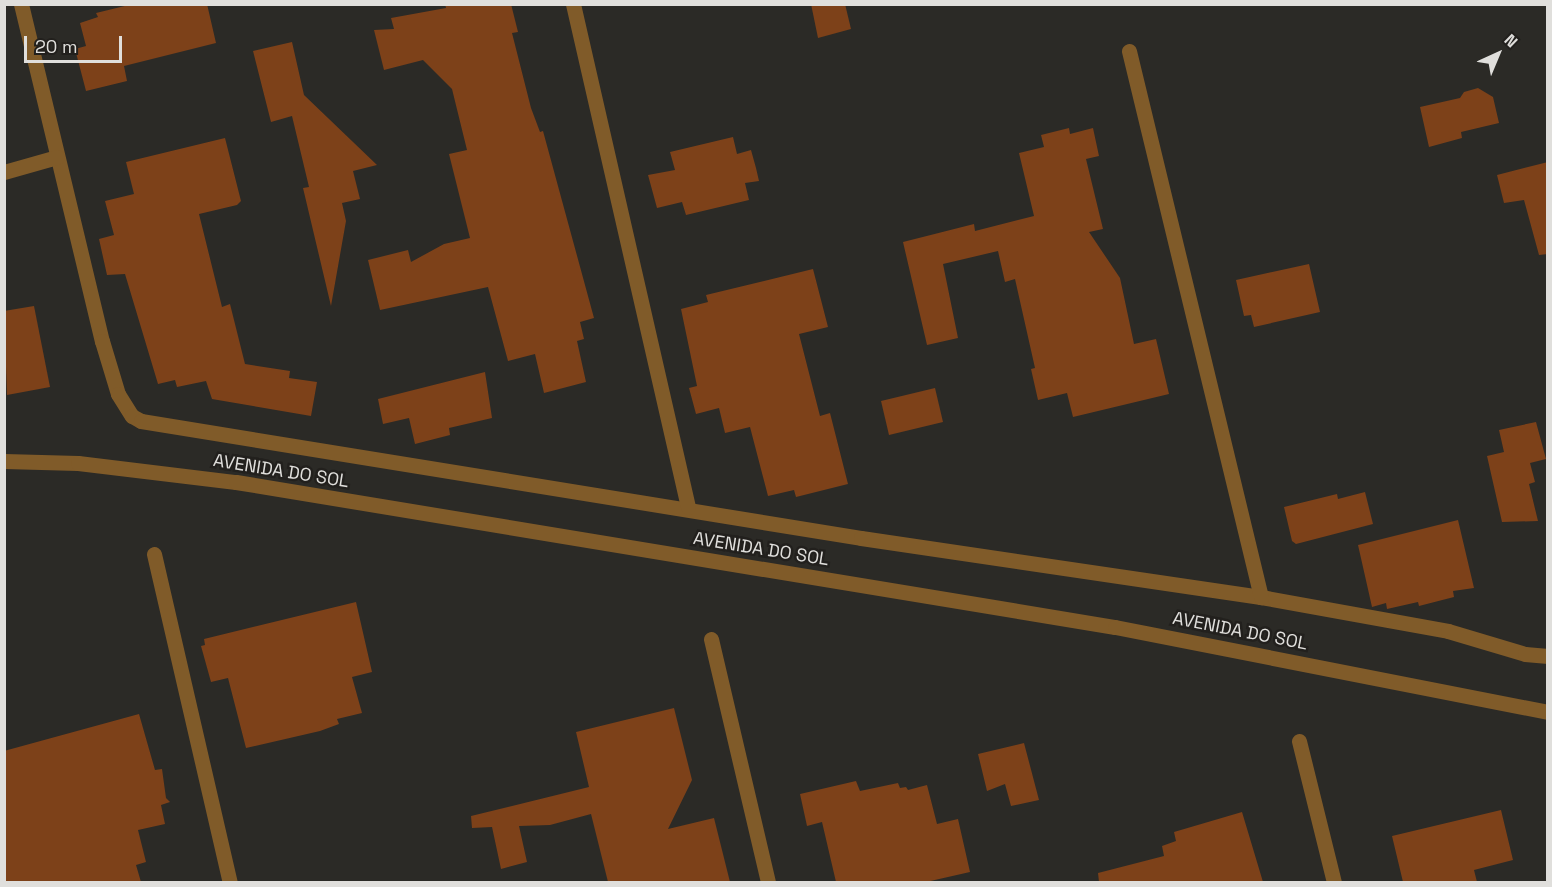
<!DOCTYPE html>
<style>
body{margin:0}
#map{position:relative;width:1552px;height:887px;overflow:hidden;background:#2b2a26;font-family:"Space Grotesk",sans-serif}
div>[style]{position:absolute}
.building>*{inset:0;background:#7d4119}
.minor>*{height:15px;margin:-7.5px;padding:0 7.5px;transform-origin:7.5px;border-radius:7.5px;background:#805b29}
.tertiary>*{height:15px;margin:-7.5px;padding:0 7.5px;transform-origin:7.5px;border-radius:7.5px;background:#805b29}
span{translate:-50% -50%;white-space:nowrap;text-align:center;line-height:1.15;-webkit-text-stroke:5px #22201d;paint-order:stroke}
.street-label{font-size:18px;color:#e0dfdc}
.frame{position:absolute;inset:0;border:6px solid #e0dfdc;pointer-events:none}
.north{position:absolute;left:1468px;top:24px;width:60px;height:60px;-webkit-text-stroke:4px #22201d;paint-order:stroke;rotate:44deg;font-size:16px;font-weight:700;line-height:24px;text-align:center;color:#e0dfdc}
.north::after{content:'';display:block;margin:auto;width:21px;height:27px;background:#e0dfdc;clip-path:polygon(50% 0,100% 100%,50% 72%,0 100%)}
.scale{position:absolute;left:24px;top:36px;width:98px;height:27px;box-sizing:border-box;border:3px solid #e0dfdc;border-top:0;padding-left:8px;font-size:18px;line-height:21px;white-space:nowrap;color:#e0dfdc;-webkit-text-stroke:4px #22201d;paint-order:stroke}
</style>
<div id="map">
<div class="building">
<div style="clip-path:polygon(133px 4px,207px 4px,216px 43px,124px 66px,127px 81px,86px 91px,75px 49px,86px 46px,80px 23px,98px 17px,96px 13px)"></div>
<div style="clip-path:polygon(445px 4px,511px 4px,518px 32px,512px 33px,531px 108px,540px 132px,543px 131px,594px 318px,580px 322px,584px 339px,577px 341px,586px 382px,544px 393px,535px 354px,508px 361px,488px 287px,380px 310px,368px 260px,408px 250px,411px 262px,444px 244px,470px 238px,449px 154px,467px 150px,452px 89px,423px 60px,384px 70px,374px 30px,394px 29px,391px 18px,446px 8px)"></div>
<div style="clip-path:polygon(811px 4px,845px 4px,851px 29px,818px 38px)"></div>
<div style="clip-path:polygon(292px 42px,304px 95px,377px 165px,353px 171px,360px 199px,342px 203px,346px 221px,331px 306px,303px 188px,309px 187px,292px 116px,271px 122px,253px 51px)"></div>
<div style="clip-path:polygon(1478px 88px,1493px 97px,1499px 123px,1461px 132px,1462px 138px,1429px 147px,1420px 107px,1460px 98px,1464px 92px)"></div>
<div style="clip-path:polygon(1069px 128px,1070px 134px,1093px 128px,1099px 156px,1086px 159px,1103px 229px,1089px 232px,1120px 278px,1134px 344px,1156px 339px,1169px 394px,1073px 417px,1067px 393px,1038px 400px,1031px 369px,1035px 368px,1015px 279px,1005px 282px,998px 251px,943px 264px,958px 338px,927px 345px,903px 242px,974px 224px,975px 231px,1034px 216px,1019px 153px,1044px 147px,1041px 135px)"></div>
<div style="clip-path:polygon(733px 137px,737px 154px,751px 150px,756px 168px,759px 181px,745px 183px,749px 200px,686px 215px,682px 202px,657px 208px,648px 175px,675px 170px,670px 152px)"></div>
<div style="clip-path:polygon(225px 138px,241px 201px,237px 205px,199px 214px,222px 307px,230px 304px,245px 364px,290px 371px,289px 378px,317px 382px,311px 416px,212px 399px,206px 381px,177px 387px,175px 380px,158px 384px,125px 274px,107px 275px,99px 239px,114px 235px,105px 201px,134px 194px,126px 162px)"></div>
<div style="clip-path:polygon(1548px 162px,1548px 254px,1539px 255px,1524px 200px,1504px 203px,1497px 175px)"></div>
<div style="clip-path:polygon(1309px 264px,1320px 312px,1254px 327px,1251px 315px,1244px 316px,1236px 280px)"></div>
<div style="clip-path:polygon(813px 269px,828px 327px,799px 334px,820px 416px,830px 413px,848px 484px,796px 497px,794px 490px,768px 496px,750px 427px,725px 433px,719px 408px,696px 414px,689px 388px,697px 386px,681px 309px,708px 302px,706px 295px)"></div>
<div style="clip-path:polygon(34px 306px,50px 387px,7px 395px,4px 311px)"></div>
<div style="clip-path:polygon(485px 372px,492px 418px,449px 428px,450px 435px,415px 444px,409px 418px,383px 424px,378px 399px)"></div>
<div style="clip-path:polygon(935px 388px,943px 422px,889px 435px,881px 401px)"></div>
<div style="clip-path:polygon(1536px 422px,1546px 459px,1530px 463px,1535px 482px,1529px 484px,1538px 521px,1502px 522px,1487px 456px,1504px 452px,1499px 430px)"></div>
<div style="clip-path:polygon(1365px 492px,1373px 524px,1296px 544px,1292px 541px,1284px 507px,1337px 494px,1338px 499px)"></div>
<div style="clip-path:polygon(1458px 520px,1474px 588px,1453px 591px,1454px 597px,1419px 606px,1418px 602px,1387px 609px,1386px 603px,1372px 607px,1358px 545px)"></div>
<div style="clip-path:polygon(356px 602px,372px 672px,352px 677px,362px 713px,337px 719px,339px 724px,320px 731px,246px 748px,228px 678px,211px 682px,201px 646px,205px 645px,204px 639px)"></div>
<div style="clip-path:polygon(674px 708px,692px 780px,668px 829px,714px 818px,730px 882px,608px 882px,591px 814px,550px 825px,519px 826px,527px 862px,501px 869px,492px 827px,472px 828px,471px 816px,589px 787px,576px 732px)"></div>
<div style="clip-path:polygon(139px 714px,155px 770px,162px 769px,166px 798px,170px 802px,161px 805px,165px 824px,138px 830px,146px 862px,136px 865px,141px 882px,4px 882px,4px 751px)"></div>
<div style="clip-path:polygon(1024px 743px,1039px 800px,1011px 806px,1005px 784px,987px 791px,978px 754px)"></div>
<div style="clip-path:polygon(856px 781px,860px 791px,898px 783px,900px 788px,906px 787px,908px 790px,927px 785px,937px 824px,958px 819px,970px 872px,926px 882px,836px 882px,822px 822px,807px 826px,800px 794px)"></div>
<div style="clip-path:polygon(1501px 810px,1513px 860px,1474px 870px,1477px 882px,1403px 882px,1392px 836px)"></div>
<div style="clip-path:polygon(1242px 812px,1263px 882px,1099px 882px,1098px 873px,1164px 856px,1162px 846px,1176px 841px,1174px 832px)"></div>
</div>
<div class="minor">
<div style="left:21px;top:4px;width:347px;rotate:76.5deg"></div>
<div style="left:102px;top:341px;width:55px;rotate:73.2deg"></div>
<div style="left:118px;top:394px;width:26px;rotate:58deg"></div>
<div style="left:132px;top:416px;width:10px;rotate:29deg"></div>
<div style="left:141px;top:421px;width:729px;rotate:9.23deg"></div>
<div style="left:861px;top:538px;width:404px;rotate:8.4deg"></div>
<div style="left:1261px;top:597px;width:190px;rotate:10.3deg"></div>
<div style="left:1448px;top:631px;width:80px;rotate:16.6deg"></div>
<div style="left:1525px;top:654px;width:23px;rotate:5deg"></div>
<div style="left:573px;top:4px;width:516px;rotate:77.12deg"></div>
<div style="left:1129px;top:51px;width:562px;rotate:76.41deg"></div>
<div style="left:4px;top:172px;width:55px;rotate:-15.8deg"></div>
<div style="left:154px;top:554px;width:337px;rotate:77deg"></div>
<div style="left:711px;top:639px;width:250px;rotate:76.8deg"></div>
<div style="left:1299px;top:741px;width:145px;rotate:76.1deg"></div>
</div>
<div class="tertiary">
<div style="left:4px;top:461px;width:74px;rotate:1.5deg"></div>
<div style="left:78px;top:463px;width:159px;rotate:6.9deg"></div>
<div style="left:236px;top:482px;width:891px;rotate:9.37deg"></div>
<div style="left:1115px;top:627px;width:441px;rotate:11.1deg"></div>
</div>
<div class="street-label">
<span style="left:281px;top:471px;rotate:9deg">AVENIDA DO SOL</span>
<span style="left:761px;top:549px;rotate:9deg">AVENIDA DO SOL</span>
<span style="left:1240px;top:631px;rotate:11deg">AVENIDA DO SOL</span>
</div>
<div class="frame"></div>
<div class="north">N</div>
<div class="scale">20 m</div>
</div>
